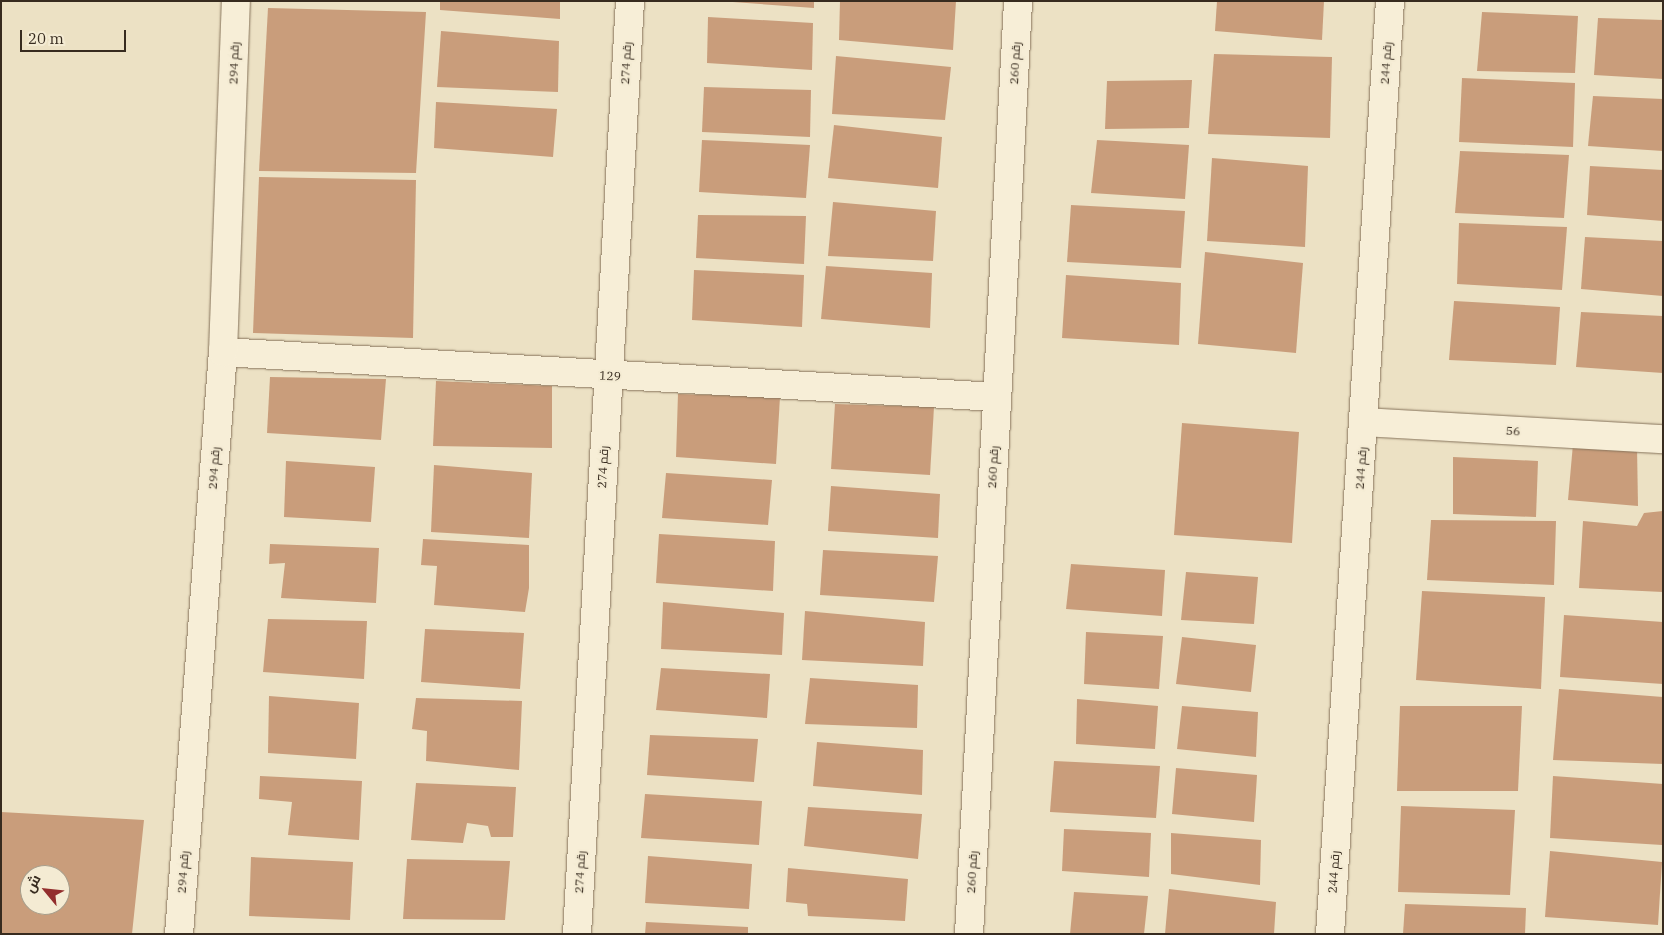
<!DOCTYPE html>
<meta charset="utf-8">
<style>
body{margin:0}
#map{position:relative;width:1664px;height:935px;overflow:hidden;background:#ece1c4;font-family:"IBM Plex Serif",Cairo,serif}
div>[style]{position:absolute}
.building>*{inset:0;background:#c99d7b}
.roads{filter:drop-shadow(0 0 1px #86735b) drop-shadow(0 0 1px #86735b)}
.street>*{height:28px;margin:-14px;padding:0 14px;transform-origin:14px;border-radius:14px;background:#f7eed7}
span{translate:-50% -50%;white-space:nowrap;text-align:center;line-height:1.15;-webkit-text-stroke:4px #f4ebd3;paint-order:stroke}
.street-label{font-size:12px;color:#372b1f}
.frame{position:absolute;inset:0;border:2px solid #372b1f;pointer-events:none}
.north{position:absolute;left:20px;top:865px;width:50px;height:50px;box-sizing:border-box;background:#f4ebd3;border:1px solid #a89e8b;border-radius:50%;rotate:298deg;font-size:14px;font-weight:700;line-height:20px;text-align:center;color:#372b1f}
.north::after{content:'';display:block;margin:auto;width:18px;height:22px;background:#932e2d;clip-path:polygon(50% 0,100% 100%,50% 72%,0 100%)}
.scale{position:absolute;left:20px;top:30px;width:106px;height:22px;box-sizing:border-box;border:2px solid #372b1f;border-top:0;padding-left:6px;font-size:15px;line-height:18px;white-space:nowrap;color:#372b1f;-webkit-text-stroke:4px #f4ebd3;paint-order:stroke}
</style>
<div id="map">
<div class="building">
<div style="clip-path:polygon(440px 1px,560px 1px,560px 19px,440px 10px)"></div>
<div style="clip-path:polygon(719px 1px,814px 1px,814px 8px)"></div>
<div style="clip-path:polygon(840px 1px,956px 1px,953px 50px,839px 40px)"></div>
<div style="clip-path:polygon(1217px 1px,1324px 1px,1322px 40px,1215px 31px)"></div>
<div style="clip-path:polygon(268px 8px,426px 12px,416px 173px,259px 171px)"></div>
<div style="clip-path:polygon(1482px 12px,1578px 16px,1575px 73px,1477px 71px)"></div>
<div style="clip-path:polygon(708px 17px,813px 23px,812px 70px,707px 63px)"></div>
<div style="clip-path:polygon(1598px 18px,1663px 20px,1663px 79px,1594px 75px)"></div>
<div style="clip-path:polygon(441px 31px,559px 41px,558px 92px,437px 87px)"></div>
<div style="clip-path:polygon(1214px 54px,1332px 57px,1330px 138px,1208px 134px)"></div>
<div style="clip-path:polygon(836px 56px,951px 67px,945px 120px,832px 114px)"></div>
<div style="clip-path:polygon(1462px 78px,1575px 83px,1573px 147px,1459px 142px)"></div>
<div style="clip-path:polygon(1192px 80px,1189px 128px,1105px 129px,1107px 81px)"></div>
<div style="clip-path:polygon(704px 87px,811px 90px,810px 137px,702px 132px)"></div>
<div style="clip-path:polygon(1593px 96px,1663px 99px,1663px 151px,1588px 146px)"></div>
<div style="clip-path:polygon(436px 102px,557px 109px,553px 157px,434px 148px)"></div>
<div style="clip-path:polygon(834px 125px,942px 137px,938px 188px,828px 178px)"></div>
<div style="clip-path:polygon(702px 140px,810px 145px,806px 198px,699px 192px)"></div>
<div style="clip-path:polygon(1097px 140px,1189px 145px,1185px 199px,1091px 193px)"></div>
<div style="clip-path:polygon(1460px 151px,1569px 155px,1564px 218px,1455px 213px)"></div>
<div style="clip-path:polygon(1212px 158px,1308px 166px,1305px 247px,1207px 241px)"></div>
<div style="clip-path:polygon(1590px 166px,1663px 170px,1663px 221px,1587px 215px)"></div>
<div style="clip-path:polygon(259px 177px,416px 180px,413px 338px,253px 333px)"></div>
<div style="clip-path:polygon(833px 202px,936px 211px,933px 261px,828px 256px)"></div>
<div style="clip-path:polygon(1071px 205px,1185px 211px,1181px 268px,1067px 262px)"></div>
<div style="clip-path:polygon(698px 215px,806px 216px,804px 264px,696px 258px)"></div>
<div style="clip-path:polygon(1459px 223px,1567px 227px,1562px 290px,1457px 284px)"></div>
<div style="clip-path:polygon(1585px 237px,1663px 241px,1663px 296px,1581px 289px)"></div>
<div style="clip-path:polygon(1205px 252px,1303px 263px,1296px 353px,1198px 344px)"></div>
<div style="clip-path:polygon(826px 266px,932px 273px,930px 328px,821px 319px)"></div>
<div style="clip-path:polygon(694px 270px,804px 275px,802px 327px,692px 320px)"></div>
<div style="clip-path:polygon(1066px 275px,1181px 283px,1179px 345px,1062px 338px)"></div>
<div style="clip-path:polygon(1454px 301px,1560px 307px,1556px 365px,1449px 360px)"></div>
<div style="clip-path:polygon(1581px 312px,1663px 316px,1663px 373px,1576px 367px)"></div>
<div style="clip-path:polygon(270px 377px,386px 379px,381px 440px,267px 433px)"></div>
<div style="clip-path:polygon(436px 381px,552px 386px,552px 448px,433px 446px)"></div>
<div style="clip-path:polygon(678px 394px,780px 397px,776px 464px,676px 457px)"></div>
<div style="clip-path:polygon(835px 404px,934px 407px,930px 475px,831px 469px)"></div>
<div style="clip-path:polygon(1182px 423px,1299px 432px,1292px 543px,1174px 535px)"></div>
<div style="clip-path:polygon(1573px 444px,1637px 447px,1638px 506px,1568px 500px)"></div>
<div style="clip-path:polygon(1453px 457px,1538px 461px,1536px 517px,1453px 514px)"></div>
<div style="clip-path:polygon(286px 461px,375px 467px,371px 522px,284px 517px)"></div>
<div style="clip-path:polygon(434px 465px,532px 473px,529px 538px,431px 532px)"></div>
<div style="clip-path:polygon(666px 473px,772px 480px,768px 525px,662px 518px)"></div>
<div style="clip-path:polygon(831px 486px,940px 494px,938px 538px,828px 531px)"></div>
<div style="clip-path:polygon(1663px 511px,1663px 592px,1579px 588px,1583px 521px,1637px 526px,1644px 513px)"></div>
<div style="clip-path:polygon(1431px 520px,1556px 521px,1554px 585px,1427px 580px)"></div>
<div style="clip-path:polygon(659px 534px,775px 541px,773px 591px,656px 583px)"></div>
<div style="clip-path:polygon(423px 539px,529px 545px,529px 588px,525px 612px,434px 605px,437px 566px,421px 565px)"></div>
<div style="clip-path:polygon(270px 544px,379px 548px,376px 603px,281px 598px,285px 563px,269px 564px)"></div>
<div style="clip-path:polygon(823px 550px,938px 556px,934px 602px,820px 595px)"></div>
<div style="clip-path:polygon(1071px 564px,1165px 570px,1162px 616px,1066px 609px)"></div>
<div style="clip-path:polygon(1186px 572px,1258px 577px,1254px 624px,1181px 620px)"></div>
<div style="clip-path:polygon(1422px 591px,1545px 597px,1541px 689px,1416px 680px)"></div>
<div style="clip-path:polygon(663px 602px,784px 613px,782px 655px,661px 649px)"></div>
<div style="clip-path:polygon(805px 611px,925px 622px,923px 666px,802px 660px)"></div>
<div style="clip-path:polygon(1564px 615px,1663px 622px,1663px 684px,1560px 677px)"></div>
<div style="clip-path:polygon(268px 619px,367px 621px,364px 679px,263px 672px)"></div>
<div style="clip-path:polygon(425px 629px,524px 633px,520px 689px,421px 682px)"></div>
<div style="clip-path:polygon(1086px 632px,1163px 636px,1159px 689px,1084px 684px)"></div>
<div style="clip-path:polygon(1182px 637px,1256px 645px,1251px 692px,1176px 684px)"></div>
<div style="clip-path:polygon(661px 668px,770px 674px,767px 718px,656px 710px)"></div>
<div style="clip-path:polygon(810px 678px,918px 685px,917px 728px,805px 724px)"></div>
<div style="clip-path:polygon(1559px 689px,1663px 697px,1663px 764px,1553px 760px)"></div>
<div style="clip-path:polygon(269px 696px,359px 703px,356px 759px,268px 753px)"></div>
<div style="clip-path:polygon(416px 698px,522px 701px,519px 770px,426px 761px,427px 731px,412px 729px)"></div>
<div style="clip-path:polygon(1077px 699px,1158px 706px,1155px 749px,1076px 744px)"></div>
<div style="clip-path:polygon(1182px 706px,1258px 712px,1256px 757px,1177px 749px)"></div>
<div style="clip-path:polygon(1400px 706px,1522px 706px,1518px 791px,1397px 791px)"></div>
<div style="clip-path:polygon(650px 735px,758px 739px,754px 782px,647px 775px)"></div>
<div style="clip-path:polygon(817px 742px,923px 750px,922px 795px,813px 786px)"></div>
<div style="clip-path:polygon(1054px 761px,1160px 766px,1156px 818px,1050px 812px)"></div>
<div style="clip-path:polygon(1176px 768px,1257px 775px,1254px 822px,1172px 814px)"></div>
<div style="clip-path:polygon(260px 776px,362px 781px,359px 840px,288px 835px,292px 802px,259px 799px)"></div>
<div style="clip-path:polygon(1553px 776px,1663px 784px,1662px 845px,1550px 838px)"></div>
<div style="clip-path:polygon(416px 783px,516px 787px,513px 837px,491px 837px,488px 826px,467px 823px,463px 843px,411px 840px)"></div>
<div style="clip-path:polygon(645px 794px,762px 801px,759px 845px,641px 838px)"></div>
<div style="clip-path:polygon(1401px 806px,1515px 810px,1510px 895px,1398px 892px)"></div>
<div style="clip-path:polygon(808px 807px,922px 814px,918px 859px,804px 846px)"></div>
<div style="clip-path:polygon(evenodd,1px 812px,144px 820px,132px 934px,1px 934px,1px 812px,30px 875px,60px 875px,60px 905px,30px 905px,30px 875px)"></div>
<div style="clip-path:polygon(1064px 829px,1151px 833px,1149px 877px,1062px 871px)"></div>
<div style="clip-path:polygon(1171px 833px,1261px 840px,1260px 885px,1171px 874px)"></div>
<div style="clip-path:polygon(1550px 851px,1662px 862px,1658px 925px,1545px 917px)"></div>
<div style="clip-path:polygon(648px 856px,752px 864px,749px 909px,645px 903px)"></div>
<div style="clip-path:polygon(251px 857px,353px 862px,350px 920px,249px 916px)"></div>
<div style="clip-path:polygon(407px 859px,510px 861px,505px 920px,403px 919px)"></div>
<div style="clip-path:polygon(788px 868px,908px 879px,905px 921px,808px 916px,807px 904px,786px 902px)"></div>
<div style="clip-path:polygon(1169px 889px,1276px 902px,1274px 934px,1165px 934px)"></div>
<div style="clip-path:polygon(1074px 892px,1148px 896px,1144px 934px,1070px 934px)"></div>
<div style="clip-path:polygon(1405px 904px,1526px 908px,1525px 934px,1403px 934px)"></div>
<div style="clip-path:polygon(646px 922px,748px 927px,748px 934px,645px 934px)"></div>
</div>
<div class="roads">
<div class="street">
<div style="left:223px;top:352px;width:774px;rotate:3.33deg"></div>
<div style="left:1364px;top:422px;width:299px;rotate:3.3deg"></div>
<div style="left:179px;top:934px;width:584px;rotate:-85.68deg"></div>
<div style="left:223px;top:352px;width:351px;rotate:-87.9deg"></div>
<div style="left:577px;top:934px;width:935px;rotate:-86.75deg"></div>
<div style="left:969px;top:934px;width:934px;rotate:-86.99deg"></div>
<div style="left:1330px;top:934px;width:935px;rotate:-86.32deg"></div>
</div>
</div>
<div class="street-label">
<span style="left:234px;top:63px;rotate:-88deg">رقم 294</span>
<span style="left:626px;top:63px;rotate:-87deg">رقم 274</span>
<span style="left:1015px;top:63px;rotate:-87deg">رقم 260</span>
<span style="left:1386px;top:63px;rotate:-86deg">رقم 244</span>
<span style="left:610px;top:376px;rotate:3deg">129</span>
<span style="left:1513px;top:431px;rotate:3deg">56</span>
<span style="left:603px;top:467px;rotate:-87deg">رقم 274</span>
<span style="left:993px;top:467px;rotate:-87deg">رقم 260</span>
<span style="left:214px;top:468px;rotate:-86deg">رقم 294</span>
<span style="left:1361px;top:468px;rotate:-86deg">رقم 244</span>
<span style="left:183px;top:872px;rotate:-86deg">رقم 294</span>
<span style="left:580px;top:872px;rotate:-87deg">رقم 274</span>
<span style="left:972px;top:872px;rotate:-87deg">رقم 260</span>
<span style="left:1334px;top:872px;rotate:-86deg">رقم 244</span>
</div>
<div class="frame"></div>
<div class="north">ش</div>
<div class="scale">20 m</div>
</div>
